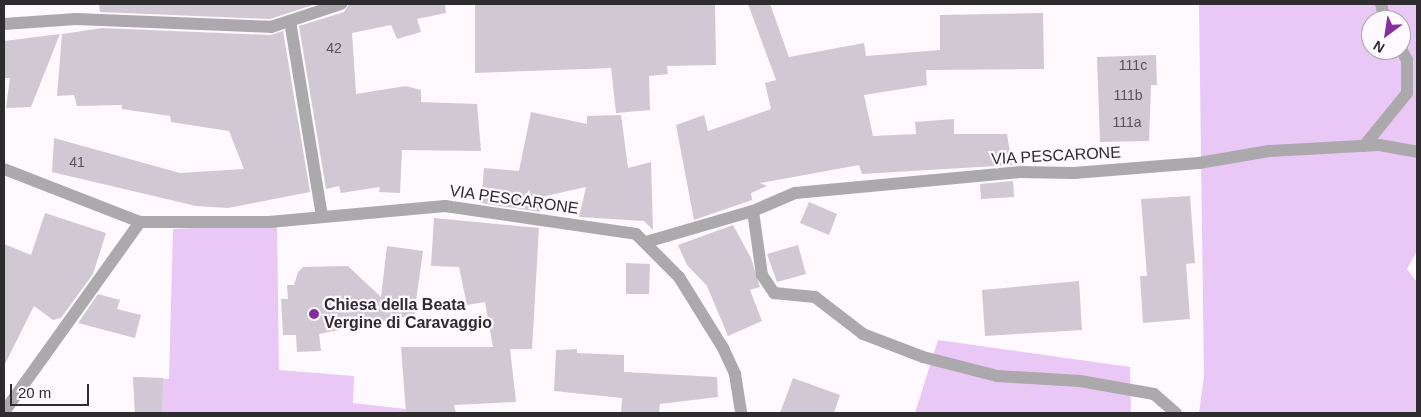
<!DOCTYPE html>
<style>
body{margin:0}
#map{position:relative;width:1421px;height:417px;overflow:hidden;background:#fdf9ff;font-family:Helvetica,sans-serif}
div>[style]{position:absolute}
.green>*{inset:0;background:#eac8f5}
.building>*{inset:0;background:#d0c9d3}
.lane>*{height:12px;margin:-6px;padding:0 6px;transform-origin:6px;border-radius:6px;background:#aca9ad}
.street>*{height:12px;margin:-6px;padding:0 6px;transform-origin:6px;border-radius:6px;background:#aca9ad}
.dots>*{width:14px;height:14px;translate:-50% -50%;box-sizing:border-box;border:2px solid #fdf9ff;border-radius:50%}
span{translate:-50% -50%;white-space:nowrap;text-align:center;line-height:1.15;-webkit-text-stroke:4.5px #fdf9ff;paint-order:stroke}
.number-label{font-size:14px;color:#575358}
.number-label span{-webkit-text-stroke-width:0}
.street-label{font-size:16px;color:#2f2c2f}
.poi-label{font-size:16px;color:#2f2c2f;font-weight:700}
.left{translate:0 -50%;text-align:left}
.frame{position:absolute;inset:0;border:5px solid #2f2c2f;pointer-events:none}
.north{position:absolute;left:1361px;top:10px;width:50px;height:50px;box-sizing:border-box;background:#fdf9ff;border:1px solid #aba7ac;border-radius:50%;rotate:211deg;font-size:14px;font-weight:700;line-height:20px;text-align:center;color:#2f2c2f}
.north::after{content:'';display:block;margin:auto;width:18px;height:22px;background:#852f9c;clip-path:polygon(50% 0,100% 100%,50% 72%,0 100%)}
.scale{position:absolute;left:10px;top:384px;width:79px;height:22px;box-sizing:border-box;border:2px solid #2f2c2f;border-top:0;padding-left:6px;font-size:15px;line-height:18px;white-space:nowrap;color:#2f2c2f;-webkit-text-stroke:4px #fdf9ff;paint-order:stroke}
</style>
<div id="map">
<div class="green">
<div style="clip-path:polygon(evenodd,1199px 4px,1417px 4px,1417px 251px,1407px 269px,1417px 282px,1417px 413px,1199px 413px,1204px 377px,1199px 4px,1371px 20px,1401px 20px,1401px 50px,1371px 50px,1371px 20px)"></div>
<div style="clip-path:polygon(277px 224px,279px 370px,354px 376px,353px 403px,406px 409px,406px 413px,135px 413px,133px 377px,169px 379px,173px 229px)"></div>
<div style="clip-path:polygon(938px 340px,1130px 367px,1131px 413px,915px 413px)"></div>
</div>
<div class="building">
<div style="clip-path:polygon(99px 4px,316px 4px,270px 19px,100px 12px)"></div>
<div style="clip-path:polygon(349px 4px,445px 4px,446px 13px,417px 19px,421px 32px,397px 39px,391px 25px,352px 33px,356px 94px,406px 86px,421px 90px,421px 102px,477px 104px,481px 151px,402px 150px,400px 193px,379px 192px,380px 187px,341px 193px,339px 186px,326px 189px,299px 26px,344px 12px)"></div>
<div style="clip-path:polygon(475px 4px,715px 4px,716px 65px,667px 66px,668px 74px,649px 76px,650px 110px,616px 113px,611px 68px,475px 73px)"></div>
<div style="clip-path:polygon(748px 4px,770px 4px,789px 57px,864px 43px,866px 56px,940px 50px,940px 15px,1043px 13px,1044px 69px,926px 70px,927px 85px,864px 95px,873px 136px,916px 134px,915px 122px,954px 119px,954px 134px,1007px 134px,1012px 165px,862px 174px,859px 165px,821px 172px,760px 183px,767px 186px,751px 193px,752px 200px,694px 220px,676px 125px,704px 115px,708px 131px,771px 109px,765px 83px,776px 80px)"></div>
<div style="clip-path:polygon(102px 28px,271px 35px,283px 31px,310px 192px,228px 208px,196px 206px,52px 172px,54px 138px,180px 173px,244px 169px,229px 131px,171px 122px,170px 116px,122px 109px,122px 105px,77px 106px,74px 95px,57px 96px,62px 34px)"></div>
<div style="clip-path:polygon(60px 34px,31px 107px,6px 108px,10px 78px,4px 78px,4px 41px)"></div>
<div style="clip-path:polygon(1156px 55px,1157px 85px,1151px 85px,1149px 141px,1100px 142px,1097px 57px)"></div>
<div style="clip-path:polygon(531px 112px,587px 124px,587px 116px,621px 115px,628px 168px,651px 162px,653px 230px,644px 221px,579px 217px,586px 187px,541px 197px,540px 212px,481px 203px,484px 168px,519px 171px)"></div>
<div style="clip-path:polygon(1013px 181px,1014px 197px,981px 199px,980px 184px)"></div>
<div style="clip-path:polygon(1190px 196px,1195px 263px,1186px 264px,1190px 319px,1143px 323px,1140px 276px,1147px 276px,1141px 199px)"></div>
<div style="clip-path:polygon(809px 202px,837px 214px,829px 235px,800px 223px)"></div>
<div style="clip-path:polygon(45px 213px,106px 233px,93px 274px,61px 318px,53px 320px,34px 306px,4px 366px,4px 244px,31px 255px)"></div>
<div style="clip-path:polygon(434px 218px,539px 228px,532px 349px,510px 349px,516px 402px,454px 405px,456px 413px,406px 413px,401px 347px,493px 347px,485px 302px,467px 305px,459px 267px,431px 266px)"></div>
<div style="clip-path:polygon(733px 225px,751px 258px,760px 287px,750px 290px,762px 321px,728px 336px,707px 286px,687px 265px,678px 245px)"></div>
<div style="clip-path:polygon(798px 245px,806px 274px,777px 282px,767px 254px)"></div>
<div style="clip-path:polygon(387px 246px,423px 251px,414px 315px,319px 334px,321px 351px,297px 352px,296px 335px,283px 335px,281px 299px,288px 299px,287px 285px,294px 285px,298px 272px,303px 267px,348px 266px,381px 297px)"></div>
<div style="clip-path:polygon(626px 263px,650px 264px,649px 294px,626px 294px)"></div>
<div style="clip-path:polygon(1079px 281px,1082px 330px,985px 336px,982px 290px)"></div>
<div style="clip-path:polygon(98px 294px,120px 300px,117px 309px,141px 315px,135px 338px,78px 323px)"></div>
<div style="clip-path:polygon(577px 349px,577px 353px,624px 355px,624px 372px,717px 377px,718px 397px,660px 404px,659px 413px,621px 413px,622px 398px,554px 391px,556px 350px)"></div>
<div style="clip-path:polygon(133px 377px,163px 378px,162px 413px,135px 413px)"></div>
<div style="clip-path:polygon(793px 378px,840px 395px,834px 413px,780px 413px)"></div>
</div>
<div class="lane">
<div style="left:1381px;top:4px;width:16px;rotate:76deg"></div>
<div style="left:1364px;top:146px;width:68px;rotate:-50.9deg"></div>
<div style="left:1407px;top:93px;width:33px;rotate:-90deg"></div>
<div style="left:1407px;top:60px;width:13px;rotate:-119deg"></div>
<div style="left:753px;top:211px;width:65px;rotate:82deg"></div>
<div style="left:762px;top:275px;width:22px;rotate:56deg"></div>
<div style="left:774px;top:293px;width:41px;rotate:5.6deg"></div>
<div style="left:815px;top:297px;width:61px;rotate:37.6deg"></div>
<div style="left:863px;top:334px;width:64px;rotate:21deg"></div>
<div style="left:923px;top:357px;width:76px;rotate:14.4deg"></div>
<div style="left:997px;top:376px;width:83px;rotate:3.4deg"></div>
<div style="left:1080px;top:381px;width:75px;rotate:10deg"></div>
<div style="left:1154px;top:394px;width:29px;rotate:41deg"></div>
</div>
<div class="street">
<div style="left:290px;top:21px;width:198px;rotate:80.7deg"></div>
<div style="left:4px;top:24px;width:72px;rotate:-4deg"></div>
<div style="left:76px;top:19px;width:195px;rotate:2.3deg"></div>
<div style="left:271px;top:27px;width:74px;rotate:-18.2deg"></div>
<div style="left:4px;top:169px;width:146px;rotate:21.3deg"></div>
<div style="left:140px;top:222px;width:129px"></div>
<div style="left:269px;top:222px;width:177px;rotate:-5.2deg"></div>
<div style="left:445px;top:206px;width:193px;rotate:8.3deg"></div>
<div style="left:636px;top:234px;width:61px;rotate:45deg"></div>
<div style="left:679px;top:277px;width:84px;rotate:58.2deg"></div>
<div style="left:723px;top:348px;width:29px;rotate:65deg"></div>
<div style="left:735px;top:374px;width:39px;rotate:81deg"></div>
<div style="left:646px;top:242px;width:111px;rotate:-16.2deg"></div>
<div style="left:753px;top:211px;width:46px;rotate:-23.2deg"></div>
<div style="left:795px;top:193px;width:226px;rotate:-5.3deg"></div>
<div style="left:1020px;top:172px;width:54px;rotate:1.1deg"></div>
<div style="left:1074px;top:173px;width:125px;rotate:-4.6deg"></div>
<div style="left:1199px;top:163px;width:71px;rotate:-9.7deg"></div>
<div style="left:1269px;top:151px;width:110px;rotate:-3.1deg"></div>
<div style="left:1379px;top:145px;width:39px;rotate:10deg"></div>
<div style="left:4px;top:412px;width:234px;rotate:-54.4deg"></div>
</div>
<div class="dots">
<div style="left:314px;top:314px;background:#852f9c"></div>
</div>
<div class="number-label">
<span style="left:334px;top:48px">42</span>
<span style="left:1133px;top:65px">111c</span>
<span style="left:1128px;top:95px">111b</span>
<span style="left:1127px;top:122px">111a</span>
<span style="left:77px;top:162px">41</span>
</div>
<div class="street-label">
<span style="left:1056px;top:156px;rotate:-3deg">VIA PESCARONE</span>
<span style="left:514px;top:200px;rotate:8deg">VIA PESCARONE</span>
</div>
<div class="poi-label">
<span class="left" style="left:324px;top:314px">Chiesa della Beata<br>Vergine di Caravaggio</span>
</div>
<div class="frame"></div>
<div class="north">N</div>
<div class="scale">20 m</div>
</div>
